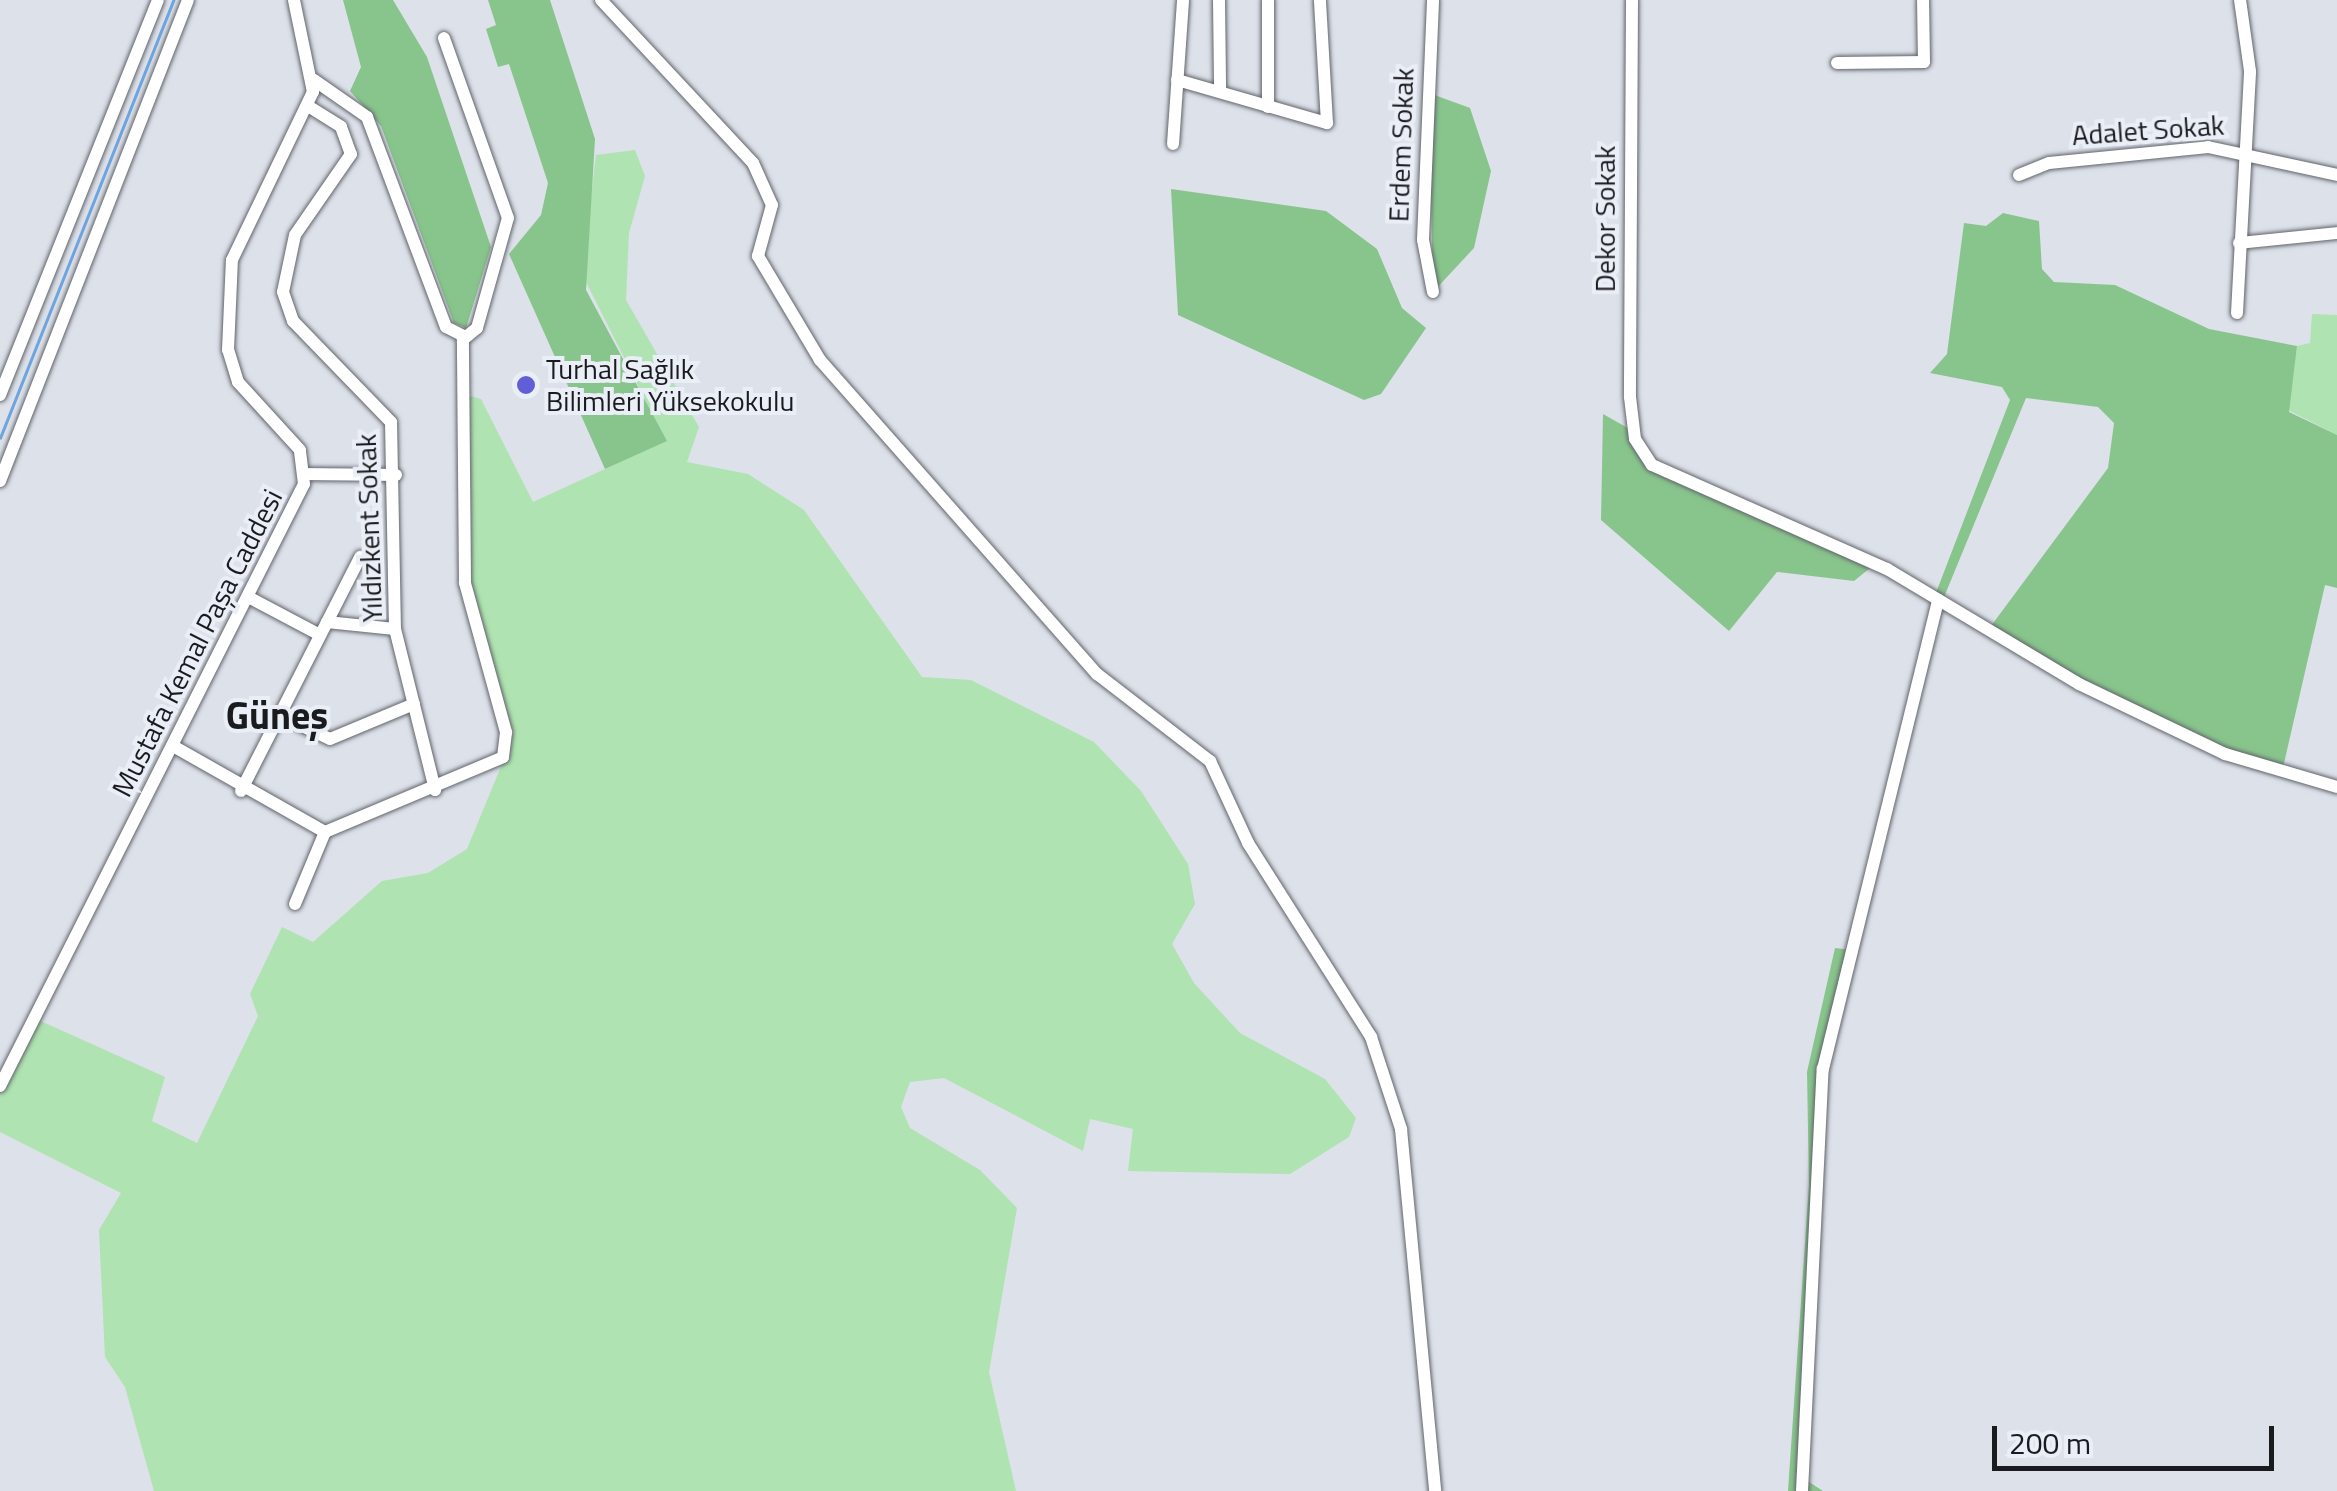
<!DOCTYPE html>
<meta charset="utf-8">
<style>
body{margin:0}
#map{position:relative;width:2337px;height:1491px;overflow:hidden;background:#dde1e9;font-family:"Titillium Web",sans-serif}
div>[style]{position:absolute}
.green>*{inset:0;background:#afe3b1}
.forest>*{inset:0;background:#88c58c}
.stream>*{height:2.5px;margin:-1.25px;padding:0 1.25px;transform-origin:1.25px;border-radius:1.25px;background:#6fa5df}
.roads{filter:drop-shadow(0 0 2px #61646b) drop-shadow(0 0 2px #61646b)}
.minor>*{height:12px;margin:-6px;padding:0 6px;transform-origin:6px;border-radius:6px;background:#fff}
.dots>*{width:28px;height:28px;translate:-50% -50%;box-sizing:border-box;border:5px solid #eaeef6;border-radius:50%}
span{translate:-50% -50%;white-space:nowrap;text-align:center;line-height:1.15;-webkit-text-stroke:8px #eaeef6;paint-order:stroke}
.street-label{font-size:28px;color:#1a1b1e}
.poi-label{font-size:28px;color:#1a1b1e}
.left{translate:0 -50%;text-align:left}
.district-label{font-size:38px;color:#1a1b1e;font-weight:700}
.scale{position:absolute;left:1992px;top:1426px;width:282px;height:45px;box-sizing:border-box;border:5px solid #1a1b1e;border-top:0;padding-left:12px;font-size:30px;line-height:35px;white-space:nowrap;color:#1a1b1e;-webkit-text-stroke:8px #eaeef6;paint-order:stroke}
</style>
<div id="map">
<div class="green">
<div style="clip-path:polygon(635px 150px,645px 176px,629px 233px,626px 300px,699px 427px,687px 462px,748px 474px,804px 510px,922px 677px,971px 680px,1094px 742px,1141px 791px,1188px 864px,1195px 904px,1172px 944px,1194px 983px,1240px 1033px,1325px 1079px,1356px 1118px,1349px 1137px,1290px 1174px,1128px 1171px,1133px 1129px,1090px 1119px,1083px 1151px,944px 1078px,910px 1082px,901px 1107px,910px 1128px,980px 1170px,1017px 1208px,989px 1372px,1016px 1491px,154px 1491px,125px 1387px,105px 1357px,99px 1230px,121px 1193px,0 1132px,0 1086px,34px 1018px,165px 1077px,152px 1121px,197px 1143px,258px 1016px,250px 994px,282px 927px,313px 942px,382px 881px,428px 873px,467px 849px,507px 752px,466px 593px,460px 393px,481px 399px,533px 502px,666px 441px,582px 274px,596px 155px)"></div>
<div style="clip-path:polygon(2312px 314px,2337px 315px,2337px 435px,2288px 410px,2297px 346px,2310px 343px)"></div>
</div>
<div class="forest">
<div style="clip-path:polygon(343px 0,393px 0,427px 57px,491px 247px,466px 328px,454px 323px,381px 126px,350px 91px,361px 67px)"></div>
<div style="clip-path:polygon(488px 0,550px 0,595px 139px,586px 290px,667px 441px,605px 469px,509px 254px,541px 215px,548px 183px,509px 64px,498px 67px,486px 29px,496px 25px)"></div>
<div style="clip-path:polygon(1429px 93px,1470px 108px,1491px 171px,1474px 248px,1433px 292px)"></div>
<div style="clip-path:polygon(1171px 189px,1326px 211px,1377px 249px,1402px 308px,1426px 328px,1381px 394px,1364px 400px,1178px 315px)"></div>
<div style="clip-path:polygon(2003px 213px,2039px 221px,2042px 269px,2054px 282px,2115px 285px,2209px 329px,2297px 346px,2289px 412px,2337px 435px,2337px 588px,2325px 585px,2282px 772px,2225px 754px,1988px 630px,2108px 468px,2114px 423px,2098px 407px,2026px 398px,1942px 602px,1934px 598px,2010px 400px,2002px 387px,1930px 373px,1947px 354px,1964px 223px,1986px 226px)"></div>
<div style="clip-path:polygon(1603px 414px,1633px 431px,1652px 465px,1875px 564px,1854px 581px,1777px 572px,1729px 631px,1601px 520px)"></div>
<div style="clip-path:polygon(1835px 948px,1852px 950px,1828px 1044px,1803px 1478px,1823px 1491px,1788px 1491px,1809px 1185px,1807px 1072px)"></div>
</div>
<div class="stream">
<div style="left:0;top:438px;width:471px;rotate:-68.4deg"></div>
</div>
<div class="roads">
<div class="minor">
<div style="left:601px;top:0;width:223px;rotate:47deg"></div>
<div style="left:753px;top:163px;width:46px;rotate:65.7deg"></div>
<div style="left:772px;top:205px;width:53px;rotate:105.4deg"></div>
<div style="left:758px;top:256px;width:121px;rotate:59.2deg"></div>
<div style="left:820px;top:360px;width:419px;rotate:48.6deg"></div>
<div style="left:1097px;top:674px;width:143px;rotate:37.6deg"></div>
<div style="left:1210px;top:761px;width:90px;rotate:65.1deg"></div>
<div style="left:1248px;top:843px;width:230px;rotate:57.6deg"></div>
<div style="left:1371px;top:1037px;width:97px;rotate:71.9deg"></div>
<div style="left:1401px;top:1129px;width:364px;rotate:84.6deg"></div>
<div style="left:1219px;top:0;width:88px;rotate:89.3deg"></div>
<div style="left:1632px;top:0;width:397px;rotate:90.3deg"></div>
<div style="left:1630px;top:397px;width:42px;rotate:83.2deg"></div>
<div style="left:1635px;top:439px;width:31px;rotate:57deg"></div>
<div style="left:1652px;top:465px;width:257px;rotate:23.9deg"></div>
<div style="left:1887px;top:569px;width:224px;rotate:30.9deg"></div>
<div style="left:2079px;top:684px;width:162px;rotate:25.6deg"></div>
<div style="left:2225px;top:754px;width:117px;rotate:16.4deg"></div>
<div style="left:1837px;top:63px;width:87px;rotate:-0.7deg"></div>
<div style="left:1924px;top:62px;width:62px;rotate:-90.9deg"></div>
<div style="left:314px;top:80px;width:65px;rotate:34.9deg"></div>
<div style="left:367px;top:117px;width:224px;rotate:69.4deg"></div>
<div style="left:446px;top:327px;width:22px;rotate:27deg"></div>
<div style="left:466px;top:337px;width:14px;rotate:-39deg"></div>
<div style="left:477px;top:328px;width:114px;rotate:-74.3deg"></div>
<div style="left:508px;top:218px;width:191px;rotate:-109.6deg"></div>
<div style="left:1177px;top:80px;width:156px;rotate:16deg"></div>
<div style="left:1327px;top:123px;width:123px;rotate:-93.3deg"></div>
<div style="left:308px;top:106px;width:39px;rotate:32deg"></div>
<div style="left:341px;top:127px;width:29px;rotate:70deg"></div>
<div style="left:351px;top:154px;width:98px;rotate:124.7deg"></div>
<div style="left:295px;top:235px;width:58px;rotate:101.9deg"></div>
<div style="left:283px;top:292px;width:31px;rotate:71deg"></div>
<div style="left:293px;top:321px;width:141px;rotate:45.9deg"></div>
<div style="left:391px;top:422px;width:207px;rotate:88.9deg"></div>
<div style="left:395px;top:629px;width:166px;rotate:76deg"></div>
<div style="left:1268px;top:107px;width:107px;rotate:-90deg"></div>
<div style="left:1173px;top:144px;width:144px;rotate:-86deg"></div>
<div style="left:2019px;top:175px;width:32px;rotate:-22deg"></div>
<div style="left:2049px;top:163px;width:160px;rotate:-5.7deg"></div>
<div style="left:2208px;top:147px;width:132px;rotate:12.2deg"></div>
<div style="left:2239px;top:243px;width:99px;rotate:-5.8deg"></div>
<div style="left:1433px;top:292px;width:53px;rotate:-100.9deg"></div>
<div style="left:1423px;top:240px;width:240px;rotate:-87.6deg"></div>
<div style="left:2237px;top:313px;width:242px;rotate:-86.9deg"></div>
<div style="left:2250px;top:71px;width:72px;rotate:-98deg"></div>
<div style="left:0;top:395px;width:425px;rotate:-68.2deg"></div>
<div style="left:306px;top:474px;width:90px;rotate:0.6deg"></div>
<div style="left:0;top:481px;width:516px;rotate:-68.65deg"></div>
<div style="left:252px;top:599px;width:77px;rotate:27.9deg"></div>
<div style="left:327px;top:622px;width:68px;rotate:5.9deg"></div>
<div style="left:279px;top:715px;width:56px;rotate:25.2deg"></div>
<div style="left:330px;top:739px;width:91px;rotate:-22.6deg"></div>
<div style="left:173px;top:746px;width:175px;rotate:29.5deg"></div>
<div style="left:325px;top:832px;width:193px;rotate:-22.8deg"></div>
<div style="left:503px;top:757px;width:25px;rotate:-83deg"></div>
<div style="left:506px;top:732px;width:155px;rotate:-105.4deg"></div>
<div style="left:465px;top:583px;width:246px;rotate:-90.5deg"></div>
<div style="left:241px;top:791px;width:263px;rotate:-63deg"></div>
<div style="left:295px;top:904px;width:78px;rotate:-67.4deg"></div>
<div style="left:0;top:1086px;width:674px;rotate:-63.21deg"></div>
<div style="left:304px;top:484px;width:34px;rotate:-97deg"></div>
<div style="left:300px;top:450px;width:92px;rotate:-132.4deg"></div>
<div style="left:238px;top:382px;width:34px;rotate:-107deg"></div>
<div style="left:228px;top:350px;width:90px;rotate:-87.5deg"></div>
<div style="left:232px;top:260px;width:187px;rotate:-64.3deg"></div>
<div style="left:313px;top:92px;width:94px;rotate:-101.7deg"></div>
<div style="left:1802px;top:1491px;width:423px;rotate:-87.2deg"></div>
<div style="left:1823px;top:1069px;width:483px;rotate:-76.2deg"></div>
</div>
</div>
<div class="dots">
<div style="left:526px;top:385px;background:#605fd8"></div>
</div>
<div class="street-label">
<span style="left:2148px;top:130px;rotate:-4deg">Adalet Sokak</span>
<span style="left:1401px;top:145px;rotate:-88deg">Erdem Sokak</span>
<span style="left:1605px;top:219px;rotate:-90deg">Dekor Sokak</span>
<span style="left:369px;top:528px;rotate:-92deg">Yıldızkent Sokak</span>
<span style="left:197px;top:643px;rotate:-63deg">Mustafa Kemal Paşa Caddesi</span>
</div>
<div class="poi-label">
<span class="left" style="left:546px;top:385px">Turhal Sağlık<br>Bilimleri Yüksekokulu</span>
</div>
<div class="district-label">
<span style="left:277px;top:716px">Güneş</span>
</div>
<div class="scale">200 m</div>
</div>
